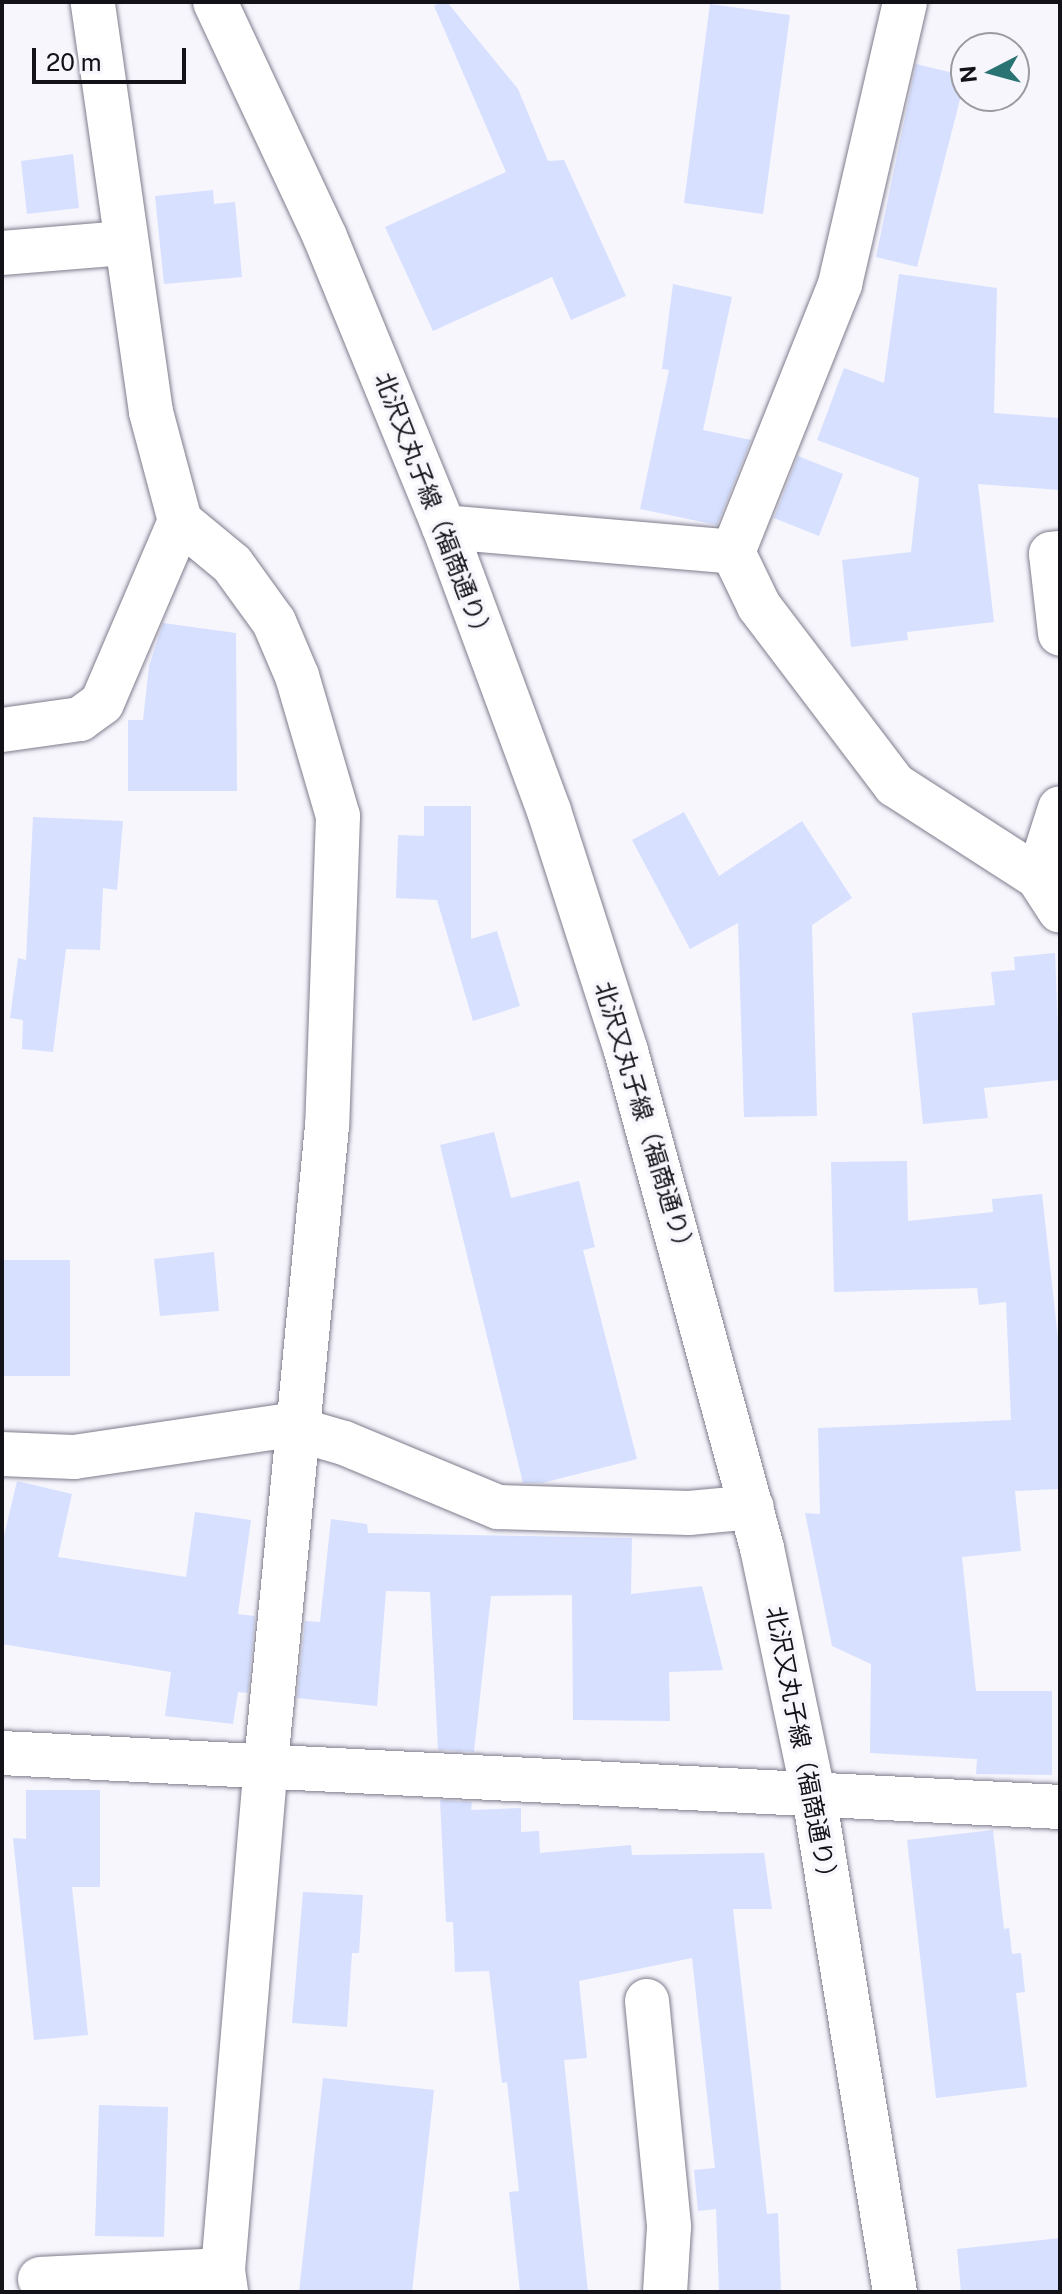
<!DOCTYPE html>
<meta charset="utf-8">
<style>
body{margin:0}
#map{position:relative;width:1062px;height:2294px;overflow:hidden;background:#f7f6fd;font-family:"Public Sans","Noto Sans JP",sans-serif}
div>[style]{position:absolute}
.building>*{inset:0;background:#d7e0ff}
.roads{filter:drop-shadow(0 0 2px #7f7d8d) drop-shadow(0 0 2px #7f7d8d)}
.minor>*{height:44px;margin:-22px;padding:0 22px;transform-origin:22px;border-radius:22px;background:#fff}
span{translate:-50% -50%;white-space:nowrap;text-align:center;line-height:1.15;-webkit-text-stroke:7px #f7f6fd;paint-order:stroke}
.street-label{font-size:24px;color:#131218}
.frame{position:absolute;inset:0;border:4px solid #131218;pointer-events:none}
.north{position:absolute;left:950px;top:32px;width:80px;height:80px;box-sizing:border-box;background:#f7f6fd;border:2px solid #9c9ba1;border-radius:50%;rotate:264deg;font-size:22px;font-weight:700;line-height:32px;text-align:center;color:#131218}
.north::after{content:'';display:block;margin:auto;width:28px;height:36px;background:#297473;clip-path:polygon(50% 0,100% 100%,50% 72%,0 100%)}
.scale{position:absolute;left:32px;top:48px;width:154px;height:36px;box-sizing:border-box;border:4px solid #131218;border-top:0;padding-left:10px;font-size:24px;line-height:28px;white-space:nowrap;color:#131218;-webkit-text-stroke:6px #f7f6fd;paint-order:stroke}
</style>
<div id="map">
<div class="building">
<div style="clip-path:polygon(440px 2px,447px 2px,518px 89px,548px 161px,564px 160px,626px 296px,571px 320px,552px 277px,433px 331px,385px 227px,506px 172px,434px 6px)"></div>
<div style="clip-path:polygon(710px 4px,790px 15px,763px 214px,684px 203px)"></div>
<div style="clip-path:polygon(916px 64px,966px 76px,917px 267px,876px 257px)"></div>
<div style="clip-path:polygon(73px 154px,79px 208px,27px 214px,21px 161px)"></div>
<div style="clip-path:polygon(213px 190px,214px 204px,235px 202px,242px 277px,164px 284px,155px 196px)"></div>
<div style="clip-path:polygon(899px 274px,997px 288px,994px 413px,1060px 418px,1060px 490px,978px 484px,994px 622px,907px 632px,908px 640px,851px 647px,842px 560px,911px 552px,919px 478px,817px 440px,844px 368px,884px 383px)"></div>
<div style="clip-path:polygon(673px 284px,732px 297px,703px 430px,751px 440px,717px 525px,640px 509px,669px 370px,662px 369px)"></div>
<div style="clip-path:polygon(798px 456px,843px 474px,819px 536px,774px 518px)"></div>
<div style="clip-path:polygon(163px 623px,236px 633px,237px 791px,128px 791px,128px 720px,143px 720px,149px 666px)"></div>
<div style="clip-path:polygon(424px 806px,471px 806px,471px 939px,497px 931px,520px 1006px,473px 1021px,437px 900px,396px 898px,398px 835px,424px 836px)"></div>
<div style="clip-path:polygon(684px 812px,719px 876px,802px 821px,852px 898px,812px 925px,817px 1116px,744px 1117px,738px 923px,690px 949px,632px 840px)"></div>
<div style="clip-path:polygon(33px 817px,123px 821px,117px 890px,103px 888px,100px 950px,66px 949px,53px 1052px,22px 1049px,23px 1020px,10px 1018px,18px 958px,26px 960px)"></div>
<div style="clip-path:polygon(1055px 953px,1060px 1080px,984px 1088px,988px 1118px,923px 1124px,912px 1013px,995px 1005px,991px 972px,1015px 970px,1014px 957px)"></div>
<div style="clip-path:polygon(494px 1132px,511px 1198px,579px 1181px,595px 1247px,583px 1250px,637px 1459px,542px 1483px,523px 1483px,440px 1145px)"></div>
<div style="clip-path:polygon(907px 1161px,908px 1221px,993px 1212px,992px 1199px,1042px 1194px,1060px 1356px,1060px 1489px,1015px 1491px,1021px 1551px,962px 1557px,976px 1691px,1052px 1691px,1052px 1775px,976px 1774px,977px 1759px,870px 1753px,871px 1664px,832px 1646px,805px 1513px,820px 1514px,818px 1428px,1011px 1420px,1006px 1302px,979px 1305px,977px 1288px,834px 1292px,831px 1162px)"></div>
<div style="clip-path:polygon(214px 1252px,219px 1311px,160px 1316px,154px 1259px)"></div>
<div style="clip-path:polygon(2px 1260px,70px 1260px,70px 1376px,2px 1376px)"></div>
<div style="clip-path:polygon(17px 1481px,72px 1494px,58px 1557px,186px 1577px,195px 1512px,251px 1520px,238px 1614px,255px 1616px,248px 1693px,238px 1692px,233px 1724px,165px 1716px,171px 1672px,2px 1644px,2px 1544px)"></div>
<div style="clip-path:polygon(331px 1519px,367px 1524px,368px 1533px,632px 1538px,631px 1594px,702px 1586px,723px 1670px,669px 1672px,670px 1721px,573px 1720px,572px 1595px,491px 1596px,474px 1752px,438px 1750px,430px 1592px,386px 1591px,377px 1706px,297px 1698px,305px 1621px,320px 1622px)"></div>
<div style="clip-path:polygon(26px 1790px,100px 1790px,100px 1887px,72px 1887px,88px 2035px,34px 2040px,13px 1838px,26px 1839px)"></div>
<div style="clip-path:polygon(440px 1800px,472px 1802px,471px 1810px,521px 1808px,521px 1832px,539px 1831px,540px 1853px,631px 1845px,632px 1855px,764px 1853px,772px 1909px,733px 1909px,767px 2214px,778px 2213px,781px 2292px,719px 2292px,716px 2209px,698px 2211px,694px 2170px,715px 2168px,692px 1958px,579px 1981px,587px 2058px,564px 2060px,588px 2292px,520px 2292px,509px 2192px,519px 2191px,507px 2082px,502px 2083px,489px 1971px,455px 1972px,453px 1922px,446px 1922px)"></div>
<div style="clip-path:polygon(993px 1830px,1004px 1929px,1009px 1928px,1012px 1954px,1021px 1953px,1025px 1992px,1016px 1993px,1027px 2087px,936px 2098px,907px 1840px)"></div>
<div style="clip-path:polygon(303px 1892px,363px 1895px,359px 1953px,352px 1953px,347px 2027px,292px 2023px)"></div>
<div style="clip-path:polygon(323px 2078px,434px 2090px,412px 2292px,299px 2292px)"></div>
<div style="clip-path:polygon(99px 2105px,168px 2107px,164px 2237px,95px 2236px)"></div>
<div style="clip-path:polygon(1060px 2238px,1060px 2292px,961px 2292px,957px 2249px)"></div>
</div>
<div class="roads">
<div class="minor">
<div style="left:215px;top:2px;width:259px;rotate:64.9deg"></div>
<div style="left:325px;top:237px;width:313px;rotate:67.7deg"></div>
<div style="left:444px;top:527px;width:303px;rotate:69.7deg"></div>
<div style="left:549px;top:811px;width:252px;rotate:72.2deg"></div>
<div style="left:626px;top:1051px;width:515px;rotate:74.7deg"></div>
<div style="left:762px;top:1548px;width:253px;rotate:78.2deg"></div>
<div style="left:814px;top:1796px;width:503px;rotate:80.73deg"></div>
<div style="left:2px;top:253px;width:122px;rotate:-4.7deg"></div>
<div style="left:180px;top:521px;width:67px;rotate:39.6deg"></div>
<div style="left:232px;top:564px;width:72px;rotate:54.1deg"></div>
<div style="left:274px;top:622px;width:59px;rotate:66.9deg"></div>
<div style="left:297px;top:676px;width:146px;rotate:73.7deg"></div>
<div style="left:338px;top:816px;width:310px;rotate:92deg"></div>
<div style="left:327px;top:1126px;width:640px;rotate:95.47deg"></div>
<div style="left:266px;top:1763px;width:509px;rotate:94.85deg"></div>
<div style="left:223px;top:2270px;width:22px;rotate:82deg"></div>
<div style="left:444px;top:527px;width:290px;rotate:4.9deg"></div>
<div style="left:733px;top:552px;width:289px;rotate:-68.2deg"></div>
<div style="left:840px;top:284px;width:289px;rotate:-77deg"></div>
<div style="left:733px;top:552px;width:60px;rotate:64.3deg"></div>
<div style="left:759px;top:606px;width:225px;rotate:52.8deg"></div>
<div style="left:895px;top:785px;width:170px;rotate:32.8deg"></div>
<div style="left:1038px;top:877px;width:40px;rotate:57.1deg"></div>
<div style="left:1060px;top:553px;width:9px;rotate:174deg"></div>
<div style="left:1051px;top:554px;width:80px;rotate:83.5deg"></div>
<div style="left:2px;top:730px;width:79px;rotate:-8deg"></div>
<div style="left:80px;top:719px;width:27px;rotate:-36deg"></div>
<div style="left:102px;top:703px;width:198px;rotate:-66.8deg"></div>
<div style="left:180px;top:521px;width:113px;rotate:-104.9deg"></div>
<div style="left:151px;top:412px;width:414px;rotate:-98.1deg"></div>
<div style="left:1038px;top:877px;width:72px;rotate:-72.3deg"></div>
<div style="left:2px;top:1454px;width:72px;rotate:2.4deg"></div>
<div style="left:74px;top:1457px;width:213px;rotate:-8.4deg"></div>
<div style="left:285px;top:1426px;width:61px;rotate:16.1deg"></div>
<div style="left:344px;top:1443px;width:167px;rotate:22.6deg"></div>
<div style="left:498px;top:1507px;width:191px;rotate:1.8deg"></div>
<div style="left:689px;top:1513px;width:63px;rotate:-5.4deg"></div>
<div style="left:2px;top:1753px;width:1059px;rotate:2.92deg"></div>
<div style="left:647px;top:2001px;width:227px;rotate:84.4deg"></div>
<div style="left:669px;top:2227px;width:65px;rotate:93.5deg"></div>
<div style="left:40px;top:2279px;width:183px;rotate:-2.8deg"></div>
</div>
</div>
<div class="street-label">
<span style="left:434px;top:508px;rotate:69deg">北沢又丸子線（福商通り）</span>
<span style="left:645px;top:1120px;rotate:73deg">北沢又丸子線（福商通り）</span>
<span style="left:802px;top:1748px;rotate:79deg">北沢又丸子線（福商通り）</span>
</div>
<div class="frame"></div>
<div class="north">N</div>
<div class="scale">20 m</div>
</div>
